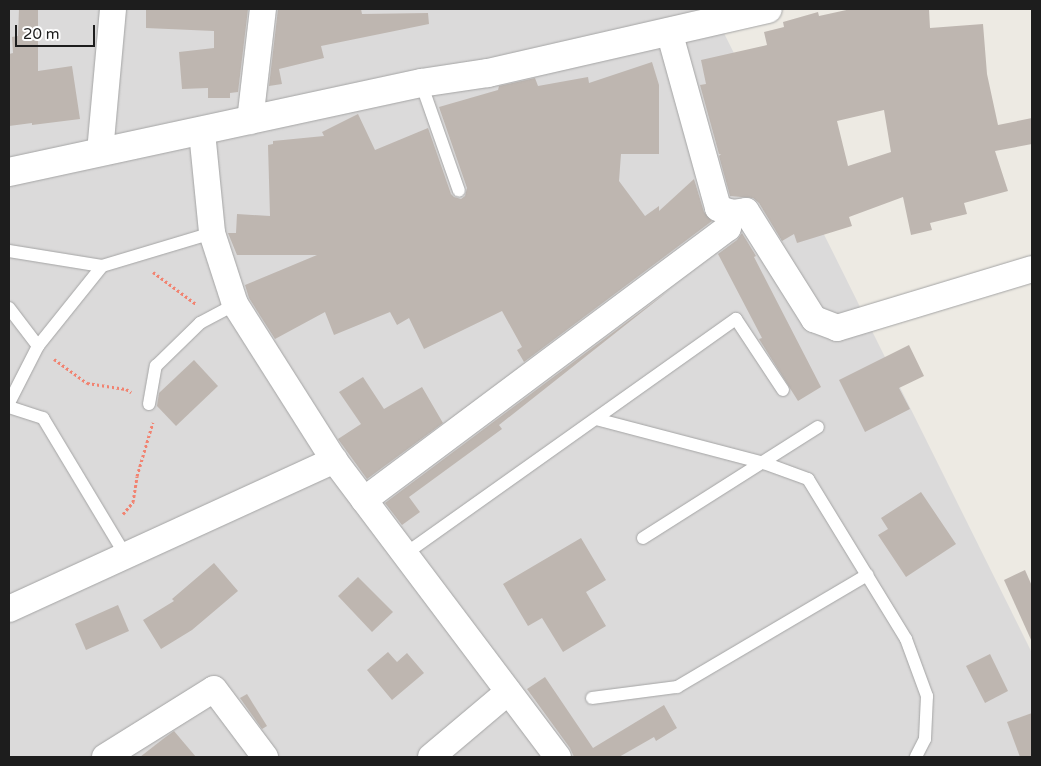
<!DOCTYPE html>
<style>
body{margin:0}
#map{position:relative;width:1041px;height:766px;overflow:hidden;background:#edeae3;font-family:"Varela Round",sans-serif}
div>[style]{position:absolute}
.residential>*{inset:0;background:#dbdada}
.building>*{inset:0;background:#beb6b0}
.path>*{height:3px;margin-top:-1.5px;transform-origin:0;background:repeating-linear-gradient(90deg,#f18371 0 2.5px,transparent 0 5px)}
.roads{filter:drop-shadow(0 0 1px #a4a4a4) drop-shadow(0 0 1px #a4a4a4)}
.service>*{height:12px;margin:-6px;padding:0 6px;transform-origin:6px;border-radius:6px;background:#fff}
.minor>*{height:26px;margin:-13px;padding:0 13px;transform-origin:13px;border-radius:13px;background:#fff}
.tertiary>*{height:28px;margin:-14px;padding:0 14px;transform-origin:14px;border-radius:14px;background:#fff}
span{translate:-50% -50%;white-space:nowrap;text-align:center;line-height:1.15;-webkit-text-stroke:4px #fff;paint-order:stroke}
.frame{position:absolute;inset:0;border:10px solid #1d1d1d;pointer-events:none}
.scale{position:absolute;left:15px;top:25px;width:80px;height:22px;box-sizing:border-box;border:2px solid #1d1d1d;border-top:0;padding-left:6px;font-size:15px;line-height:18px;white-space:nowrap;color:#1d1d1d;-webkit-text-stroke:4px #fff;paint-order:stroke}
</style>
<div id="map">
<div class="residential">
<div style="clip-path:polygon(9px 9px,712px 9px,1032px 653px,1032px 757px,9px 757px)"></div>
</div>
<div class="building">
<div style="clip-path:polygon(19px 9px,38px 9px,38px 71px,72px 66px,80px 119px,32px 125px,32px 123px,9px 126px,9px 54px,13px 53px,12px 37px,18px 36px)"></div>
<div style="clip-path:polygon(146px 9px,248px 9px,238px 92px,230px 93px,230px 98px,208px 98px,208px 88px,182px 89px,179px 52px,214px 48px,214px 31px,146px 28px)"></div>
<div style="clip-path:polygon(278px 9px,361px 9px,362px 14px,428px 13px,429px 24px,321px 46px,324px 58px,279px 69px,282px 84px,269px 86px)"></div>
<div style="clip-path:polygon(evenodd,851px 9px,929px 9px,930px 28px,983px 24px,987px 74px,998px 125px,1032px 118px,1032px 144px,995px 151px,1008px 191px,964px 203px,967px 214px,930px 223px,932px 230px,911px 235px,903px 197px,849px 217px,852px 226px,797px 243px,794px 234px,782px 241px,759px 203px,753px 198px,730px 196px,719px 156px,721px 154px,719px 154px,700px 85px,706px 84px,701px 60px,767px 45px,764px 32px,784px 27px,783px 22px,818px 12px,819px 16px,851px 9px,884px 110px,891px 152px,848px 166px,837px 121px,884px 110px)"></div>
<div style="clip-path:polygon(652px 62px,659px 85px,659px 154px,621px 154px,619px 181px,645px 216px,659px 206px,659px 211px,694px 179px,704px 212px,712px 221px,524px 362px,517px 350px,522px 347px,502px 311px,424px 349px,409px 318px,397px 325px,390px 312px,334px 335px,325px 312px,275px 339px,249px 298px,245px 285px,317px 255px,237px 255px,228px 233px,236px 233px,237px 214px,270px 216px,268px 145px,273px 144px,273px 141px,324px 136px,322px 132px,358px 114px,375px 150px,428px 128px,451px 194px,454px 197px,461px 199px,465px 196px,467px 188px,439px 107px,498px 90px,499px 86px,535px 78px,538px 86px,588px 77px,589px 83px)"></div>
<div style="clip-path:polygon(742px 233px,756px 256px,754px 257px,821px 387px,798px 401px,759px 339px,762px 338px,718px 254px,737px 240px)"></div>
<div style="clip-path:polygon(671px 289px,499px 425px,502px 429px,409px 497px,420px 512px,402px 525px,385px 503px)"></div>
<div style="clip-path:polygon(909px 345px,924px 376px,899px 388px,910px 409px,865px 432px,839px 380px)"></div>
<div style="clip-path:polygon(194px 360px,218px 386px,176px 426px,157px 406px,159px 393px)"></div>
<div style="clip-path:polygon(363px 377px,384px 409px,422px 387px,443px 423px,367px 479px,338px 439px,361px 424px,339px 392px)"></div>
<div style="clip-path:polygon(921px 492px,956px 544px,906px 577px,878px 535px,888px 529px,881px 518px)"></div>
<div style="clip-path:polygon(581px 538px,606px 580px,586px 592px,606px 626px,563px 652px,542px 618px,528px 626px,503px 584px)"></div>
<div style="clip-path:polygon(214px 563px,238px 591px,192px 630px,161px 649px,143px 620px,174px 601px,172px 599px)"></div>
<div style="clip-path:polygon(1025px 570px,1032px 586px,1032px 642px,1004px 580px)"></div>
<div style="clip-path:polygon(358px 577px,393px 612px,372px 632px,338px 596px)"></div>
<div style="clip-path:polygon(118px 605px,129px 631px,86px 650px,75px 624px)"></div>
<div style="clip-path:polygon(388px 652px,397px 662px,407px 653px,424px 673px,392px 700px,367px 670px)"></div>
<div style="clip-path:polygon(990px 654px,1008px 691px,985px 703px,966px 666px)"></div>
<div style="clip-path:polygon(545px 677px,593px 748px,664px 705px,677px 728px,656px 741px,654px 737px,619px 757px,574px 757px,570px 748px,527px 689px)"></div>
<div style="clip-path:polygon(247px 694px,267px 726px,262px 729px,240px 698px)"></div>
<div style="clip-path:polygon(1032px 713px,1032px 757px,1020px 757px,1007px 722px)"></div>
<div style="clip-path:polygon(174px 731px,196px 757px,140px 757px,163px 739px)"></div>
</div>
<div class="path">
<div style="left:153px;top:272px;width:54px;rotate:36.7deg"></div>
<div style="left:54px;top:359px;width:41px;rotate:36deg"></div>
<div style="left:87px;top:383px;width:39px;rotate:9deg"></div>
<div style="left:126px;top:389px;width:6px;rotate:31deg"></div>
<div style="left:123px;top:514px;width:16px;rotate:-50deg"></div>
<div style="left:133px;top:502px;width:26px;rotate:-81deg"></div>
<div style="left:137px;top:476px;width:56px;rotate:-73.5deg"></div>
</div>
<div class="roads">
<div class="service">
<div style="left:421px;top:83px;width:114px;rotate:70.6deg"></div>
<div style="left:9px;top:251px;width:94px;rotate:9.2deg"></div>
<div style="left:102px;top:266px;width:115px;rotate:-16.7deg"></div>
<div style="left:9px;top:308px;width:48px;rotate:52.7deg"></div>
<div style="left:38px;top:346px;width:64px;rotate:117deg"></div>
<div style="left:38px;top:346px;width:102px;rotate:-51.3deg"></div>
<div style="left:149px;top:404px;width:39px;rotate:-80deg"></div>
<div style="left:156px;top:366px;width:62px;rotate:-44.3deg"></div>
<div style="left:200px;top:323px;width:40px;rotate:-28deg"></div>
<div style="left:9px;top:407px;width:36px;rotate:18deg"></div>
<div style="left:43px;top:418px;width:161px;rotate:59deg"></div>
<div style="left:596px;top:419px;width:174px;rotate:14.7deg"></div>
<div style="left:764px;top:463px;width:47px;rotate:20deg"></div>
<div style="left:808px;top:479px;width:188px;rotate:58.5deg"></div>
<div style="left:906px;top:639px;width:61px;rotate:69.8deg"></div>
<div style="left:927px;top:696px;width:43px;rotate:92.7deg"></div>
<div style="left:925px;top:739px;width:20px;rotate:117deg"></div>
<div style="left:643px;top:538px;width:207px;rotate:-32.4deg"></div>
<div style="left:405px;top:554px;width:406px;rotate:-35.4deg"></div>
<div style="left:736px;top:319px;width:85px;rotate:56.5deg"></div>
<div style="left:592px;top:698px;width:86px;rotate:-7.4deg"></div>
<div style="left:677px;top:687px;width:221px;rotate:-30.5deg"></div>
</div>
<div class="minor">
<div style="left:669px;top:31px;width:184px;rotate:74.5deg"></div>
<div style="left:718px;top:208px;width:15px;rotate:20deg"></div>
<div style="left:732px;top:213px;width:14px;rotate:-8deg"></div>
<div style="left:746px;top:211px;width:128px;rotate:57.8deg"></div>
<div style="left:814px;top:319px;width:25px;rotate:21deg"></div>
<div style="left:837px;top:328px;width:204px;rotate:-16.8deg"></div>
<div style="left:250px;top:121px;width:113px;rotate:-83.4deg"></div>
<div style="left:202px;top:132px;width:101px;rotate:84.3deg"></div>
<div style="left:212px;top:233px;width:75px;rotate:72.1deg"></div>
<div style="left:235px;top:304px;width:185px;rotate:57.6deg"></div>
<div style="left:334px;top:460px;width:372px;rotate:53deg"></div>
<div style="left:100px;top:152px;width:144px;rotate:-84.8deg"></div>
<div style="left:364px;top:500px;width:454px;rotate:-36.8deg"></div>
<div style="left:728px;top:228px;width:16px;rotate:-75deg"></div>
<div style="left:9px;top:609px;width:358px;rotate:-24.6deg"></div>
<div style="left:105px;top:757px;width:128px;rotate:-32deg"></div>
<div style="left:214px;top:689px;width:85px;rotate:53.1deg"></div>
<div style="left:431px;top:757px;width:101px;rotate:-40.2deg"></div>
</div>
<div class="tertiary">
<div style="left:9px;top:172px;width:422px;rotate:-12.2deg"></div>
<div style="left:421px;top:83px;width:68px;rotate:-8.5deg"></div>
<div style="left:488px;top:73px;width:287px;rotate:-12.9deg"></div>
</div>
</div>
<div class="frame"></div>
<div class="scale">20 m</div>
</div>
